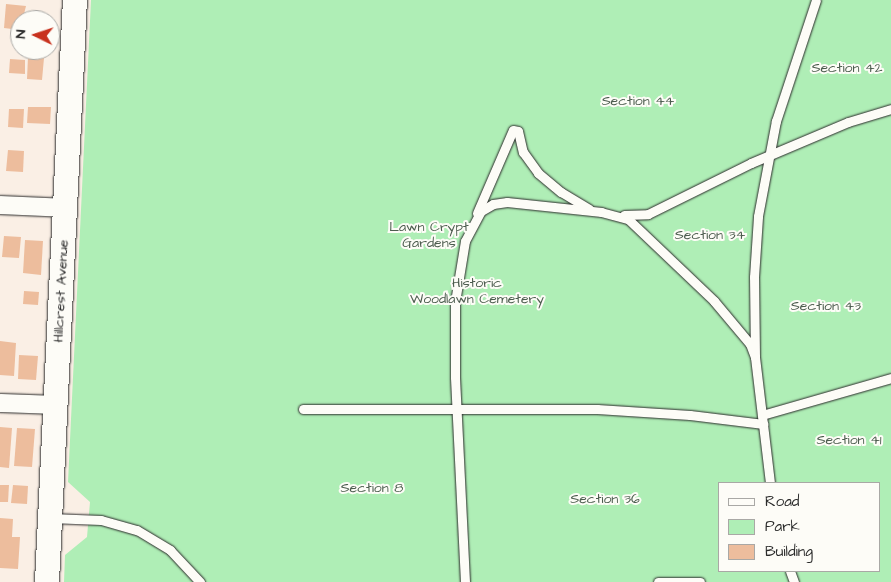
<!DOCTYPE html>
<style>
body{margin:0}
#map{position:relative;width:891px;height:582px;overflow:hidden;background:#faefe5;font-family:"Architects Daughter",sans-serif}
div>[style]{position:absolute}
.green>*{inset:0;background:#afeeb6}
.building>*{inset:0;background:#edbd9d}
.roads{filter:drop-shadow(0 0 1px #2b2b2b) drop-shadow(0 0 1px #2b2b2b)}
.lane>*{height:9px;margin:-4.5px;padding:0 4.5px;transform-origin:4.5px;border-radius:4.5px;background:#fdfcf7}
.street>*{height:18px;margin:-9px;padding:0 9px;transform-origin:9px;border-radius:9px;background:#fdfcf7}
.secondary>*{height:24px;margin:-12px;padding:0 12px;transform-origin:12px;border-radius:12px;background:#fdfcf7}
span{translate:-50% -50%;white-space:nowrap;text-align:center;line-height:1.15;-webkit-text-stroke:4px #fdfcf7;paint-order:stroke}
.park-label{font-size:14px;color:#4c5c4e}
.street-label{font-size:14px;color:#2b2b2b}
.legend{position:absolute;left:718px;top:482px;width:162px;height:90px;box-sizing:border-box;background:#fdfcf7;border:1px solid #a9a8a5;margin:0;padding:6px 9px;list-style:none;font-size:15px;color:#2b2b2b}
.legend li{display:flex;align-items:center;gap:10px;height:25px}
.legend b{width:25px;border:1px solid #a9a8a5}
.north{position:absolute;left:10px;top:10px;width:50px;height:50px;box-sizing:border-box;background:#fdfcf7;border:1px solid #a9a8a5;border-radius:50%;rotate:274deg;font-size:14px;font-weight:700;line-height:20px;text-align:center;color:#2b2b2b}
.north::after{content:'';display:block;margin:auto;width:18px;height:22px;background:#c8321e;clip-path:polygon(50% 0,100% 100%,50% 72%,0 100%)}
</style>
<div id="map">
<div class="green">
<div style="clip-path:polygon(evenodd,91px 0,891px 0,891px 582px,64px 582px,65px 555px,87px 537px,90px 502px,68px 482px,91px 0,720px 483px,880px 483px,880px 571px,720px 571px,720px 483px)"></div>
</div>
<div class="building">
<div style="clip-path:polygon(6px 4px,26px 6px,20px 30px,4px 28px)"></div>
<div style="clip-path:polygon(28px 57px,44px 58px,42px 80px,27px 79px)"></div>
<div style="clip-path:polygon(10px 59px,25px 60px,25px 74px,9px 73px)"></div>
<div style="clip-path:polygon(28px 107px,51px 107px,50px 124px,27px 123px)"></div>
<div style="clip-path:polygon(9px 109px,24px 109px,23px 128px,8px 127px)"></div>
<div style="clip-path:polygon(8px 150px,24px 151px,23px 172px,6px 171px)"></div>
<div style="clip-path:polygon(4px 236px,21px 237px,19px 258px,2px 257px)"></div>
<div style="clip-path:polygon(25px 240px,43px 241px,41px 275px,23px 273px)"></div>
<div style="clip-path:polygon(24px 291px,39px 292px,38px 305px,23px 304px)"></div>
<div style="clip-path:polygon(0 341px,16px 343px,14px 376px,0 375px)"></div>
<div style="clip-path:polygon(19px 355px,38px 356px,36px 380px,18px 379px)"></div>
<div style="clip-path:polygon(0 427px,12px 428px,9px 468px,0 467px)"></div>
<div style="clip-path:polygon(17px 428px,35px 429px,32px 467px,14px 466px)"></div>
<div style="clip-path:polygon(0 485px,9px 485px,8px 502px,0 502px)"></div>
<div style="clip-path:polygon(13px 485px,28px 486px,27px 504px,11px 503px)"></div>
<div style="clip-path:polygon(0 518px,13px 519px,12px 537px,20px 537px,18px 569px,0 568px)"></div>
</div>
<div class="roads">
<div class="lane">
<div style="left:477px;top:213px;width:90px;rotate:-66.6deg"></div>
<div style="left:513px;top:130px;width:5px;rotate:11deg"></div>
<div style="left:518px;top:131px;width:22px;rotate:77deg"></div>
<div style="left:523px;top:152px;width:26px;rotate:54deg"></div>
<div style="left:538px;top:173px;width:30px;rotate:40deg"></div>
<div style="left:561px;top:192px;width:33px;rotate:31deg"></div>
<div style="left:624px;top:215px;width:24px;rotate:-2deg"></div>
<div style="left:648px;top:214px;width:115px;rotate:-26.3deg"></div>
<div style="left:751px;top:163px;width:105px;rotate:-22.9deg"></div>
<div style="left:848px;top:122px;width:45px;rotate:-16.8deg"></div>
<div style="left:303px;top:409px;width:294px"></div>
<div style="left:597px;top:409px;width:93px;rotate:3.7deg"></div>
<div style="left:690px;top:415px;width:74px;rotate:7deg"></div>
<div style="left:762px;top:415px;width:134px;rotate:-16deg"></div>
<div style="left:770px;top:483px;width:127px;rotate:-96.8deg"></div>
<div style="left:755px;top:357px;width:80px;rotate:-90.7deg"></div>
<div style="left:754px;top:277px;width:61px;rotate:-86.2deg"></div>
<div style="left:758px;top:216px;width:97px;rotate:-79.3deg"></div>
<div style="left:776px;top:121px;width:127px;rotate:-71.7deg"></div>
<div style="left:50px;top:518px;width:51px;rotate:2.2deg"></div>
<div style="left:101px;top:520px;width:37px;rotate:16deg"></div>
<div style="left:137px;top:530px;width:39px;rotate:31deg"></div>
<div style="left:170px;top:550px;width:44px;rotate:46.8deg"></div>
<div style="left:790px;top:571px;width:12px;rotate:70deg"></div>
<div style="left:465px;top:582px;width:205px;rotate:-92.8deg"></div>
<div style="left:455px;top:377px;width:75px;rotate:-90deg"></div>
<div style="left:455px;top:302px;width:62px;rotate:-80.7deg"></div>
<div style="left:465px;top:241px;width:34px;rotate:-62deg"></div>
<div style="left:481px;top:211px;width:14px;rotate:-30deg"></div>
<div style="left:493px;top:204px;width:14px;rotate:-8deg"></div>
<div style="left:507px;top:202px;width:95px;rotate:6.1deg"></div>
<div style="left:601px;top:212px;width:28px;rotate:15deg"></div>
<div style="left:628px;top:219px;width:119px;rotate:43.6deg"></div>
<div style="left:714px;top:301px;width:56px;rotate:50.1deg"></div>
<div style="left:750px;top:344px;width:14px;rotate:69deg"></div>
<div style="left:658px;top:582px;width:42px"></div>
</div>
<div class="street">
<div style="left:0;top:205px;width:65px;rotate:2.6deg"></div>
<div style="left:0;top:403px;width:55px;rotate:2.1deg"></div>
</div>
<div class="secondary">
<div style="left:47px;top:582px;width:583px;rotate:-87.25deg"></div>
</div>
</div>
<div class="park-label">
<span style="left:847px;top:68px">Section 42</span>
<span style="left:638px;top:101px">Section 44</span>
<span style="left:429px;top:235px">Lawn Crypt<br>Gardens</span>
<span style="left:710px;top:235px">Section 34</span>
<span style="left:477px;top:291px">Historic<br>Woodlawn Cemetery</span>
<span style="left:826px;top:306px">Section 43</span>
<span style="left:849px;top:440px">Section 41</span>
<span style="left:372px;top:488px">Section 8</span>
<span style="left:605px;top:499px">Section 36</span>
</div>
<div class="street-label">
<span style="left:61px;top:291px;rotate:-87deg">Hillcrest Avenue</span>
</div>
<ul class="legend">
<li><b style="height:6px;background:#fdfcf7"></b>Road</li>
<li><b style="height:14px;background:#afeeb6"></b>Park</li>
<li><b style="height:14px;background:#edbd9d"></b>Building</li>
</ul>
<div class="north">N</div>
</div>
